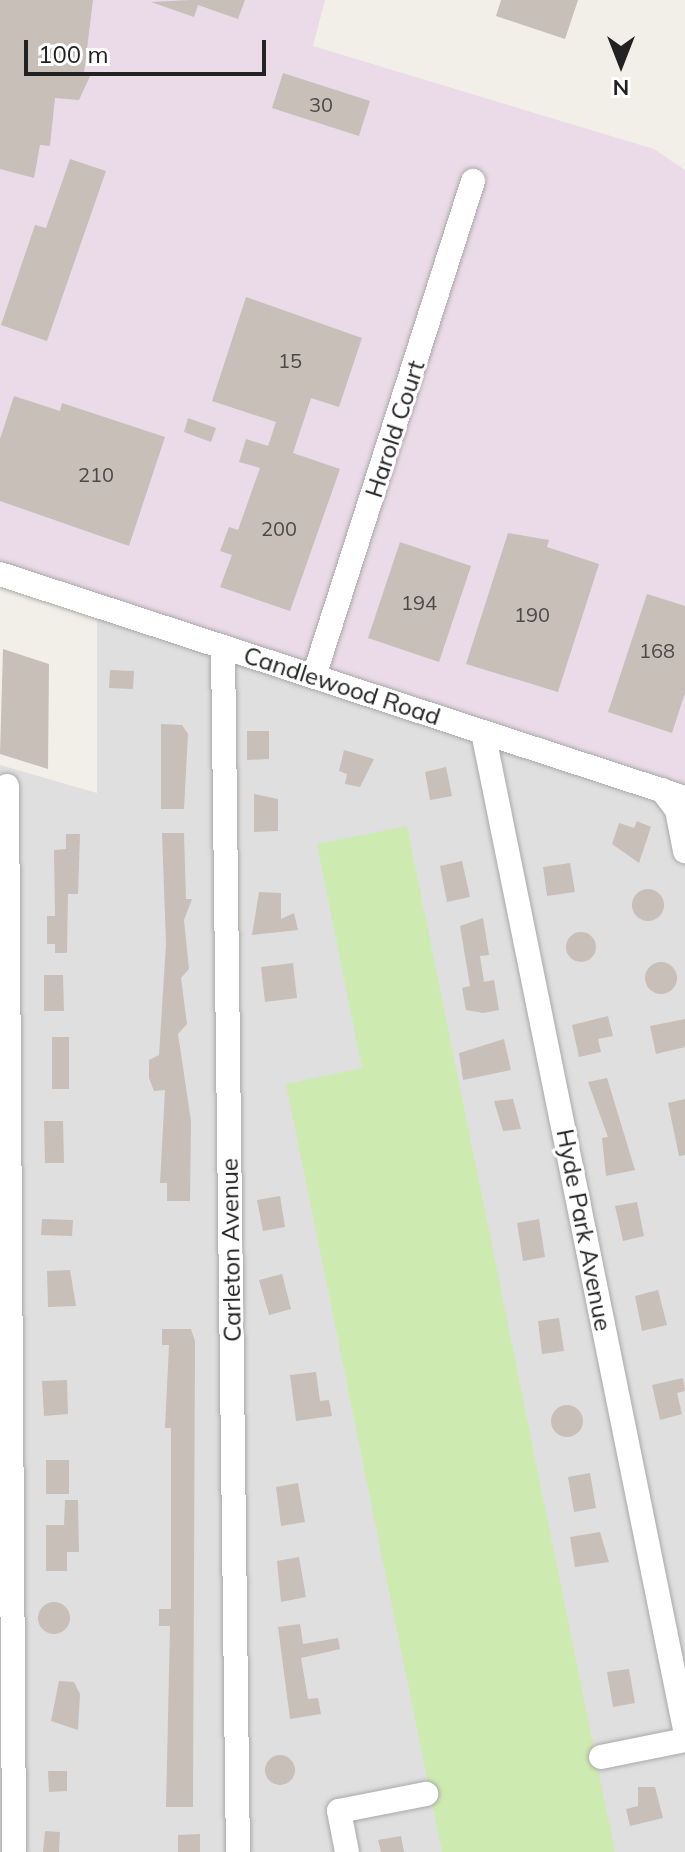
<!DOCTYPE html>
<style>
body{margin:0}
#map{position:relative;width:685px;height:1852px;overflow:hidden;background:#f2efe9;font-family:Mulish,sans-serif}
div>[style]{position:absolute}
.residential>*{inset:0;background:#e0dfdf}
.industrial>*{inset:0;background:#ebdbe8}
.grass>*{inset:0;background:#cdebb0}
.building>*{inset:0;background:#c7bfb8}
.round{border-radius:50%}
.roads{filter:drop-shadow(0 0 2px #a9a9a9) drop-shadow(0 0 2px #a9a9a9)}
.minor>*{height:24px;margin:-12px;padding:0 12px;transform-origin:12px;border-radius:12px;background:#fff}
span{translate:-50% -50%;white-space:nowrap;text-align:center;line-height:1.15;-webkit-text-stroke:6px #fff;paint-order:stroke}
.number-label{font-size:20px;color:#4b4948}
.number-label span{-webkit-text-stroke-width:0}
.street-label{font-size:24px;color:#222}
.north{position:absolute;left:581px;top:24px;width:80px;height:80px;-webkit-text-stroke:6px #fff;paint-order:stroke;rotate:180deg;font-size:22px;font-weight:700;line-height:32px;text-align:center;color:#222}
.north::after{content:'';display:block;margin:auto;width:28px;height:36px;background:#222;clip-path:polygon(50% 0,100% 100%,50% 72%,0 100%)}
.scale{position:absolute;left:24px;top:40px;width:242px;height:36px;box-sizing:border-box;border:4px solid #222;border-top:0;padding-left:10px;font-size:24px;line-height:28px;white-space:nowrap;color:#222;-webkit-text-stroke:6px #fff;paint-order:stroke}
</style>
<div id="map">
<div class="residential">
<div style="clip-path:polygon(97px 606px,685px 798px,685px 1852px,0 1852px,0 765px,97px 793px)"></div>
</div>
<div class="industrial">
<div style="clip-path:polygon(0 0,325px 0,313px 46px,654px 149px,685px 170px,685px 798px,0 574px)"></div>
</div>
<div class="grass">
<div style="clip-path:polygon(407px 826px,615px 1852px,442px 1852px,286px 1084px,362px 1068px,317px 844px)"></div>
</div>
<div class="building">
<div style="clip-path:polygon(0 0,93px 0,84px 73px,91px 74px,79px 100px,55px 98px,50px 146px,40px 145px,34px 178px,0 169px)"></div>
<div style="clip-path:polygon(190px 0,245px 0,238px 19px,198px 5px,194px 17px,151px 2px)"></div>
<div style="clip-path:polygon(501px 0,578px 0,565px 39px,496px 16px)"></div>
<div style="clip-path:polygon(283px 73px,370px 101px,359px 136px,272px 108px)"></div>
<div style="clip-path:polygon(70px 159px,106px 171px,47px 341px,1px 325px,35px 225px,46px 228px)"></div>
<div style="clip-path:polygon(246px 297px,362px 338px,339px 407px,311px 398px,293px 453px,340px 469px,290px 611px,220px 587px,232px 555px,220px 551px,229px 527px,238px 530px,260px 468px,239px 462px,246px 439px,268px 446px,276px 422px,212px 401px)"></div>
<div style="clip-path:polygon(14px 396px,60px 411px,62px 403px,165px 437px,129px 546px,0 501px,0 439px)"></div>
<div style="clip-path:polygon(188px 418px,216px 428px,211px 442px,184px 432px)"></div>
<div style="clip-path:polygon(508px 533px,549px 540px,547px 547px,599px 564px,558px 692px,466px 664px)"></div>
<div style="clip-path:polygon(400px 542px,471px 566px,439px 662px,368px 638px)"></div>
<div style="clip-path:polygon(647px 594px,685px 606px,685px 693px,672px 733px,608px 712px)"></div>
<div style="clip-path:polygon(3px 649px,49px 664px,48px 769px,0 754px)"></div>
<div style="clip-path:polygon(110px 670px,134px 671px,133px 689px,109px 688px)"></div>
<div style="clip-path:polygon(161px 724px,182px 725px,188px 734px,184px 809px,161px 809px)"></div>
<div style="clip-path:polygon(247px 731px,269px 731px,269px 759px,247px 760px)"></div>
<div style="clip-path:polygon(344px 750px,374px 759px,360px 787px,345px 784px,347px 774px,339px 771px)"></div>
<div style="clip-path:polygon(446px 767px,452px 796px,430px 800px,425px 772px)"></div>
<div style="clip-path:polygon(254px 794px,278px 799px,278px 831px,254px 832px)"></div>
<div style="clip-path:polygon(637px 821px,651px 827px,639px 863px,612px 844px,619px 823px,634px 828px)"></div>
<div style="clip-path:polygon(162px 833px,184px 833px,186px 899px,192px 899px,184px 920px,189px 969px,181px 978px,187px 1024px,178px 1034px,191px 1121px,190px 1201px,167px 1201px,167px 1183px,160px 1183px,165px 1090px,154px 1091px,149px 1078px,149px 1060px,159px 1055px,166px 944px)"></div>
<div style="clip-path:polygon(66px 834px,80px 834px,78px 894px,68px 894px,67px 953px,55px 953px,55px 944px,47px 944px,47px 916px,55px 916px,54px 850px,66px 849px)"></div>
<div style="clip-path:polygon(462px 861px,470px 897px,447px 902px,440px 866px)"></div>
<div style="clip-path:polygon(570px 863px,575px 892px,547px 896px,543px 867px)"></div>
<div class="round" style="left:632px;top:889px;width:32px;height:32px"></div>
<div style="clip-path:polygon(259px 892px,281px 893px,281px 919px,294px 913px,298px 930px,252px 935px)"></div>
<div style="clip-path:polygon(483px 918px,489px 955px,480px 956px,484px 982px,494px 980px,499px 1010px,483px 1013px,466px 1010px,462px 988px,470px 986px,460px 926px)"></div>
<div class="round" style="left:566px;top:932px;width:30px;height:30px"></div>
<div class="round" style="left:645px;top:962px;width:32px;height:32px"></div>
<div style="clip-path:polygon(293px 963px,297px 998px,265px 1002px,261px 967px)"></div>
<div style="clip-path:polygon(44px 975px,63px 975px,64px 1011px,44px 1011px)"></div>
<div style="clip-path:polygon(608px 1016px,613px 1036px,598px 1039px,601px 1052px,579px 1057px,572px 1025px)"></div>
<div style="clip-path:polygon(685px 1019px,685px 1047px,656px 1054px,650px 1026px)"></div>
<div style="clip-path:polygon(52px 1037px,69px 1037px,69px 1089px,52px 1089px)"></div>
<div style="clip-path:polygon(504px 1039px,511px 1070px,463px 1080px,459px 1053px)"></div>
<div style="clip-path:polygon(607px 1078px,635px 1170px,606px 1176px,602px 1138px,608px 1137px,588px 1082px)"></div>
<div style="clip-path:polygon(513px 1099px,521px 1129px,503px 1131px,494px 1101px)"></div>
<div style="clip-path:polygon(685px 1099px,685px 1155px,679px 1156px,668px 1103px)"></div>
<div style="clip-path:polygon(44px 1121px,63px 1121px,64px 1163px,45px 1163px)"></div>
<div style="clip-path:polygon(280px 1196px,285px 1227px,263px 1231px,257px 1200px)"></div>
<div style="clip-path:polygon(637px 1202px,644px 1236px,623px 1241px,615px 1206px)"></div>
<div style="clip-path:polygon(42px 1219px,73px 1220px,72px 1236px,41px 1235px)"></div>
<div style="clip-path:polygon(539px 1219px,545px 1257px,523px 1261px,517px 1223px)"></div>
<div style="clip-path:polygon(70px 1270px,76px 1306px,48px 1307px,47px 1271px)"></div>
<div style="clip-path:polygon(282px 1274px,291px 1309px,269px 1315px,259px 1280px)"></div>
<div style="clip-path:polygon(658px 1290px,667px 1325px,642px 1331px,635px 1296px)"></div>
<div style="clip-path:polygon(559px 1318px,564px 1351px,542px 1354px,538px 1321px)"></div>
<div style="clip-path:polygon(162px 1329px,191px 1329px,195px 1341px,193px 1807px,166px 1807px,170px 1626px,159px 1626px,159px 1609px,171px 1609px,171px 1428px,165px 1428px,169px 1345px,162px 1345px)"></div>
<div style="clip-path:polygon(316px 1372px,320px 1401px,329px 1400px,332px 1416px,296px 1421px,290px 1375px)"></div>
<div style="clip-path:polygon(683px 1378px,685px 1391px,677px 1393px,682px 1414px,660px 1420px,652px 1385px)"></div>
<div style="clip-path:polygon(67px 1380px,68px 1414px,44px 1416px,42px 1381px)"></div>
<div class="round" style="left:551px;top:1405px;width:32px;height:32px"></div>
<div style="clip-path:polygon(46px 1460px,69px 1460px,69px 1494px,46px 1494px)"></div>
<div style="clip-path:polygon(590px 1473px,596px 1508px,574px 1512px,568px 1477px)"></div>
<div style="clip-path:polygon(298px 1483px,305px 1522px,281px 1526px,276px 1487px)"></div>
<div style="clip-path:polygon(65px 1500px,78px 1500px,79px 1552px,67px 1552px,67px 1571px,46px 1571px,46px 1525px,64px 1525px)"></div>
<div style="clip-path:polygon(600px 1532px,609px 1562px,575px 1567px,570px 1537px)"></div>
<div style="clip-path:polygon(299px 1557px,306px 1597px,281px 1602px,277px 1561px)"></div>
<div class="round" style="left:38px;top:1602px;width:32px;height:32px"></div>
<div style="clip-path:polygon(300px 1624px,303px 1644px,338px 1638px,340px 1649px,301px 1658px,308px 1699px,318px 1698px,321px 1714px,290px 1719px,278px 1627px)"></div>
<div style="clip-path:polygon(629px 1669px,635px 1703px,613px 1707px,607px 1672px)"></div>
<div style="clip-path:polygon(59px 1681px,74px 1682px,80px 1694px,78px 1730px,51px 1721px)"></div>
<div class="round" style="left:265px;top:1755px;width:30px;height:30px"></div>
<div style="clip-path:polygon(48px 1771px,67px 1771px,67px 1791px,49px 1792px)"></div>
<div style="clip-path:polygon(638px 1787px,655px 1787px,663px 1818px,630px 1826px,626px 1809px,638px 1806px)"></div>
<div style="clip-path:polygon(45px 1831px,60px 1832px,59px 1852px,43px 1852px)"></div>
<div style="clip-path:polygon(200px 1834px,200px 1852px,178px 1852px,178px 1835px)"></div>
<div style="clip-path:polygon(401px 1836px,404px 1852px,381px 1852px,378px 1840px)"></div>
</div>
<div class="roads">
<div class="minor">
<div style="left:0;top:574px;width:721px;rotate:18.11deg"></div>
<div style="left:223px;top:647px;width:1205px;rotate:89.29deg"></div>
<div style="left:314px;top:676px;width:520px;rotate:-72.19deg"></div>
<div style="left:483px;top:732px;width:1017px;rotate:78.55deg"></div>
<div style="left:7px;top:786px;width:1066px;rotate:89.62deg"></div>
<div style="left:662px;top:790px;width:25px;rotate:53deg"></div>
<div style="left:677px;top:810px;width:42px;rotate:79deg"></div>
<div style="left:601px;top:1757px;width:86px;rotate:-11.4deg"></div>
<div style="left:347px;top:1852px;width:42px;rotate:-101deg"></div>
<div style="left:339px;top:1811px;width:89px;rotate:-11.1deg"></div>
</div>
</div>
<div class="number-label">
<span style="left:321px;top:104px">30</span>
<span style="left:290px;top:360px">15</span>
<span style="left:96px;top:474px">210</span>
<span style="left:279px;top:528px">200</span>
<span style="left:419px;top:602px">194</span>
<span style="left:532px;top:614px">190</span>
<span style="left:657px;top:650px">168</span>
</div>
<div class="street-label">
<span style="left:395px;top:429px;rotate:-72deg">Harold Court</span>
<span style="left:342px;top:686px;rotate:18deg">Candlewood Road</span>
<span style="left:584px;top:1230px;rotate:79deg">Hyde Park Avenue</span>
<span style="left:231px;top:1250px;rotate:-91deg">Carleton Avenue</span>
</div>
<div class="north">N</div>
<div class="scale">100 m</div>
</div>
